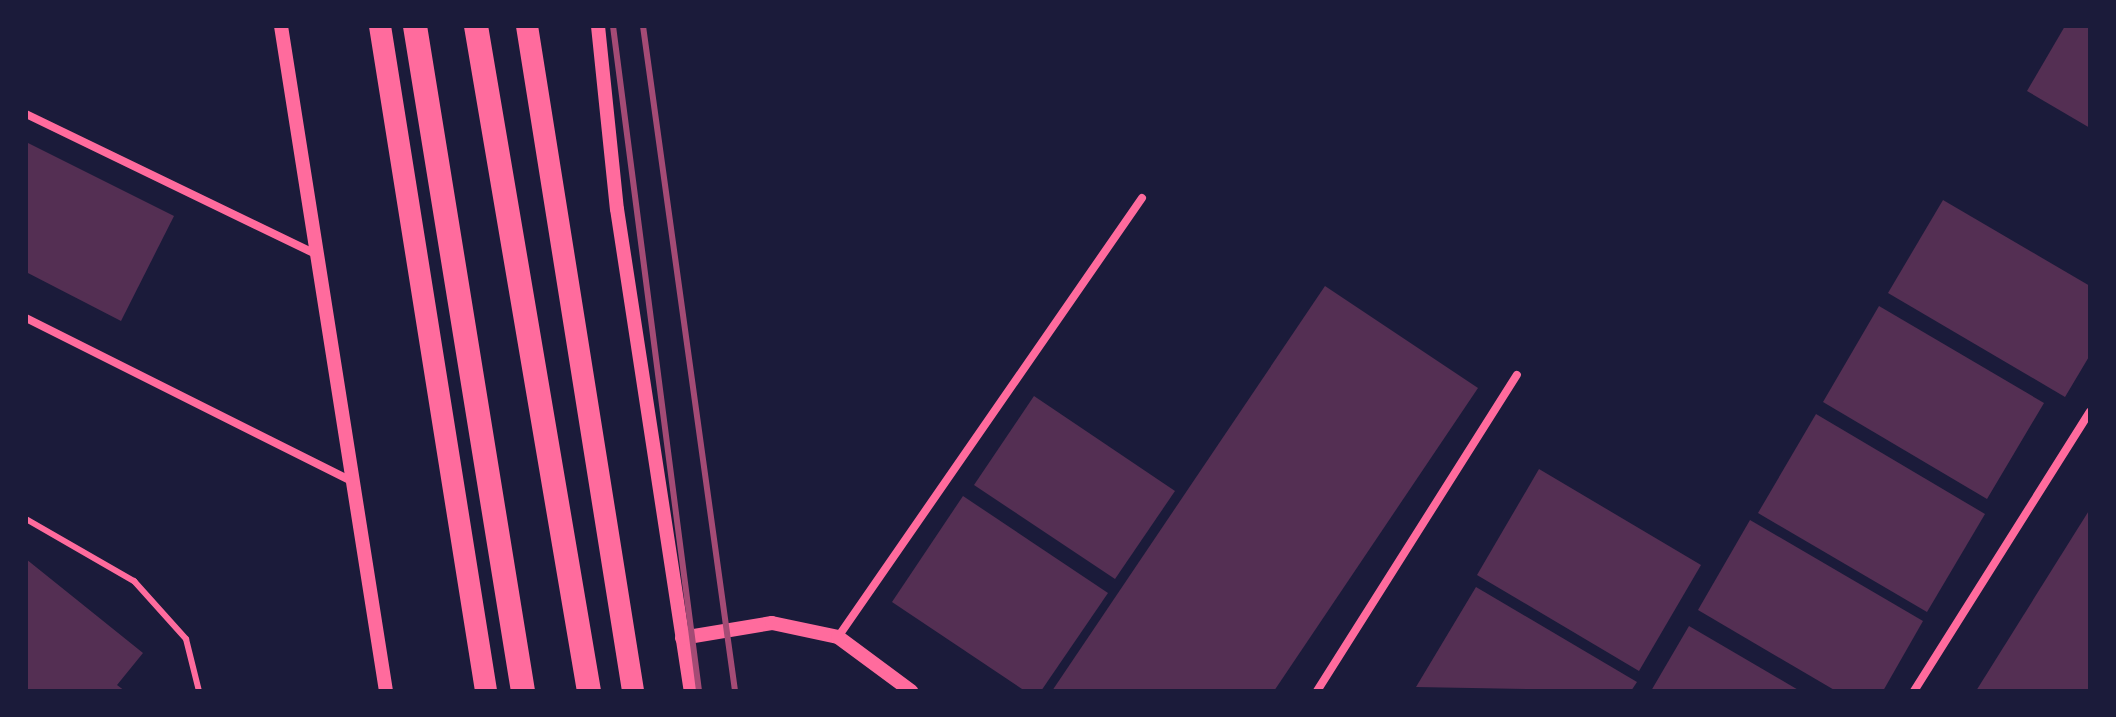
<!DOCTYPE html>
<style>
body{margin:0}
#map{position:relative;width:2116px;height:717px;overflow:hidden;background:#1b1b3a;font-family:"Space Grotesk",sans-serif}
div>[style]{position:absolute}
.building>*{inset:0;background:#542f53}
.service>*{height:6px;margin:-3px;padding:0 3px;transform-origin:3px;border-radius:3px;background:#ff6b9d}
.minor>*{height:8px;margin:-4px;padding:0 4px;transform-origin:4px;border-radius:4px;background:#ff6b9d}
.tertiary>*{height:14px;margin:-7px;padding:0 7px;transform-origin:7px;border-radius:7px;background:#ff6b9d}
.trunk>*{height:22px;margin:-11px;padding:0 11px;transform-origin:11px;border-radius:11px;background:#ff6b9d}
.motorway>*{height:24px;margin:-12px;padding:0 12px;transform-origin:12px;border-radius:12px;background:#ff6b9d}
.rail>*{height:6px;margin:-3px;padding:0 3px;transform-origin:3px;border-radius:3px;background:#a44b75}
span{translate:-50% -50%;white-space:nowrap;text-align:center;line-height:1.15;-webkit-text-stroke:8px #1b1b3a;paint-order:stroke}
.frame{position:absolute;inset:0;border:28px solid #1b1b3a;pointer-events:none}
</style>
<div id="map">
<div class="building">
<div style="clip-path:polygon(2065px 26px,2090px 26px,2090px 128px,2027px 91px)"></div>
<div style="clip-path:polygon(26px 142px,174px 216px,121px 321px,26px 272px)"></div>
<div style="clip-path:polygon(1943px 200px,2090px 286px,2090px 355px,2065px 397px,1888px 293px)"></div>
<div style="clip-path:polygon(1325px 286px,1478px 388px,1274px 691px,1052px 691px)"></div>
<div style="clip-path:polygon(1879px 306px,2044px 403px,1987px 499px,1823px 402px)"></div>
<div style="clip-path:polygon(1034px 396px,1175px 491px,1115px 579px,974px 485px)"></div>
<div style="clip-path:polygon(1816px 414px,1985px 514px,1927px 612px,1758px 513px)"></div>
<div style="clip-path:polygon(1539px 469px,1701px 565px,1639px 671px,1477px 575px)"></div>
<div style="clip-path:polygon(963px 496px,1108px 593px,1041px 691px,1025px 691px,892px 602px)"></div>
<div style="clip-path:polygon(2090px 509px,2090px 691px,1976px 691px)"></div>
<div style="clip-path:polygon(1750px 520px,1923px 621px,1883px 691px,1836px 691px,1698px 610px)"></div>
<div style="clip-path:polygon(26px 559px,143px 653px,117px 685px,125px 691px,26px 691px)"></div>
<div style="clip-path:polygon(1476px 587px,1637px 682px,1631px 691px,1416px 687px)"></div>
<div style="clip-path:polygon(1689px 626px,1800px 691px,1651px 691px)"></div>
</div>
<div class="service">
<div style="left:26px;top:519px;width:125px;rotate:29.9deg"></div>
<div style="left:134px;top:581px;width:78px;rotate:48.1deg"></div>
<div style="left:186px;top:639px;width:54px;rotate:76deg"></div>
</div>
<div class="minor">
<div style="left:26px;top:114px;width:322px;rotate:25.8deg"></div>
<div style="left:26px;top:318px;width:366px;rotate:26.6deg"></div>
<div style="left:838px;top:637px;width:534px;rotate:-55.3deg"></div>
<div style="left:1317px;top:691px;width:374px;rotate:-57.7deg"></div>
<div style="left:1914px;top:691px;width:330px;rotate:-57.8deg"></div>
</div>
<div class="tertiary">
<div style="left:281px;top:26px;width:673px;rotate:81.03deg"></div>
<div style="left:598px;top:26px;width:184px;rotate:84.1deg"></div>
<div style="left:617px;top:209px;width:488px;rotate:81.3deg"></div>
<div style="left:682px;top:638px;width:91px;rotate:-9.5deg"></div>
<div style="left:772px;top:623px;width:67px;rotate:12deg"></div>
<div style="left:838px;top:637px;width:91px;rotate:36.5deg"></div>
</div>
<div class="trunk">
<div style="left:380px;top:26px;width:673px;rotate:80.94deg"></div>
<div style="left:527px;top:26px;width:673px;rotate:80.94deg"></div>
</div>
<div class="motorway">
<div style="left:415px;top:26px;width:674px;rotate:80.78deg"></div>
<div style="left:476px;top:26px;width:675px;rotate:80.36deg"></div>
</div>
<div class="rail">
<div style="left:613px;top:26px;width:671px;rotate:82.63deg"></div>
<div style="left:643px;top:26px;width:671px;rotate:82.12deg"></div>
</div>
<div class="frame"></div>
</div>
